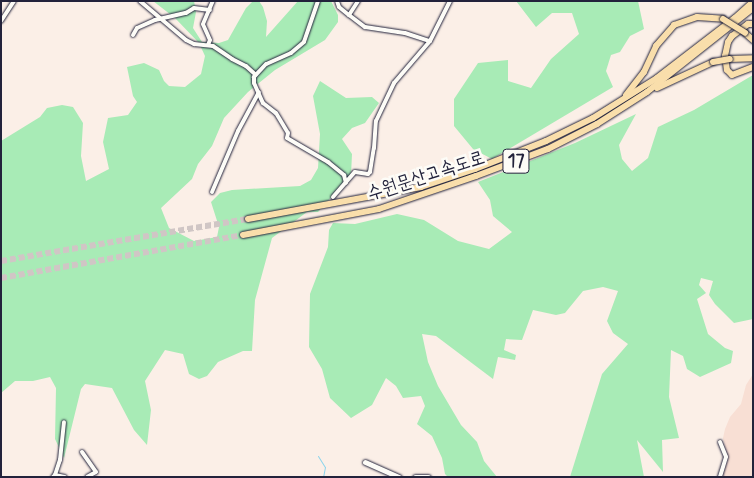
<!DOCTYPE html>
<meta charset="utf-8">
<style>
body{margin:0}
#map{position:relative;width:754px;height:478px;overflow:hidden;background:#fbefe7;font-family:Mynerve,"Poor Story",sans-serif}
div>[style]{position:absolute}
.built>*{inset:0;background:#f8dfd4}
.green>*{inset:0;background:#a8ebb6}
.stream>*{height:1px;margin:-0.5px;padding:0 0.5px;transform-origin:0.5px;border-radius:0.5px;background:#8bd4ec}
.highway-tunnel>*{height:6px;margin-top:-3px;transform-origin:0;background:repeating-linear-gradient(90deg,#d0c6c5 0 6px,transparent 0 9px)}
.roads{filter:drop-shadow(0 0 1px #22223b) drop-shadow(0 0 1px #22223b)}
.street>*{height:4px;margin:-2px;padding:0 2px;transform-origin:2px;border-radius:2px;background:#fdfcf7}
.secondary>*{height:5px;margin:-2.5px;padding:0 2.5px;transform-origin:2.5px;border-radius:2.5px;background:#fdfcf7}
.highway>*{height:6px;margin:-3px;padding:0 3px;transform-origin:3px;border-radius:3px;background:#f9deab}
.bridges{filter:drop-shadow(0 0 1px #22223b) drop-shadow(0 0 1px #22223b)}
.highway-bridge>*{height:6px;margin:-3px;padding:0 3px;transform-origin:3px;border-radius:3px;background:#f9deab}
span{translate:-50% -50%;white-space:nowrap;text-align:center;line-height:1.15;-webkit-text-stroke:5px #fdfcf7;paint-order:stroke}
.shield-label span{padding:1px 4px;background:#fdfcf7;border:1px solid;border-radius:4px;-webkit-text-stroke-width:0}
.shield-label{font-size:18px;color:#22223b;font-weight:700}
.street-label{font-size:19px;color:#22223b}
.frame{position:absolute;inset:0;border:2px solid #22223b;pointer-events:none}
</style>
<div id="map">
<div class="built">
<div style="clip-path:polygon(753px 374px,753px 477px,722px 477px,728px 459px,723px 438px,725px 429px,730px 417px,741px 404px,746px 385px)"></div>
</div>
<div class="green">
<div style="clip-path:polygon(153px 1px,194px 1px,196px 12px,193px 28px,202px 42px,219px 43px,228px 40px,246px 8px,253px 1px,259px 1px,263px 7px,267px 21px,266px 37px,298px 1px,331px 1px,338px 15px,338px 22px,325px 40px,275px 70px,248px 92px,224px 118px,212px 146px,198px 164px,192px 179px,161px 208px,169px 228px,194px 241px,217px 237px,219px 227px,211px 202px,220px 193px,232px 190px,300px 186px,311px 180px,318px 168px,320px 134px,313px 96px,320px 81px,346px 98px,372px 97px,379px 103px,365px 123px,352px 128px,342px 139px,352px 154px,351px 175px,318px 212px,307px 212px,272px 238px,255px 300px,252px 351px,243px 351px,218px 362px,207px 376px,199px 379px,189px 374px,183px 354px,165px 350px,145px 381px,151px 410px,147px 445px,134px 430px,112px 388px,85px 384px,81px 389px,64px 458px,55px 439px,56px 388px,50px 377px,33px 381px,15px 381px,1px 393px,1px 141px,40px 117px,47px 108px,62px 105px,73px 107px,83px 123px,81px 156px,86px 181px,109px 169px,103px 142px,108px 118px,128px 115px,137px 102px,133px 96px,127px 67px,144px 63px,159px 70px,164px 81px,169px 86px,185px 87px,201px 74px,205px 56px,199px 43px,175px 18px)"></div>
<div style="clip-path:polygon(516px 1px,638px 1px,644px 29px,630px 36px,620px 52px,611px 55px,606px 71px,613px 87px,492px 159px,473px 149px,454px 126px,454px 99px,478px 63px,508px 60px,508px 81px,531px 88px,551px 59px,579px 34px,572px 13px,552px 13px,536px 27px)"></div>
<div style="clip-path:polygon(753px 75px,753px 319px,734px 323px,715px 304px,709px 295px,713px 281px,701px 278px,699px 285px,706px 293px,697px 299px,708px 334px,725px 348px,733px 351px,731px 363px,700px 377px,687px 369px,683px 356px,671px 350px,669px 397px,679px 438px,662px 440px,663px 472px,637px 440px,644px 477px,570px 477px,602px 374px,628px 344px,613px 333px,607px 321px,618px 291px,603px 287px,583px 291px,565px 313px,556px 315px,533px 310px,522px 340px,506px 339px,504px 350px,516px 355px,515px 360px,498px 357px,493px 379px,436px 336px,422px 334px,428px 362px,438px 386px,461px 425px,477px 442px,484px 461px,497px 477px,448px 477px,445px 474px,442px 458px,432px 436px,417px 424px,425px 406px,421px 396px,403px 398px,396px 386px,386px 378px,372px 405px,351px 418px,330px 398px,322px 369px,309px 347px,310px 294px,328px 247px,329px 230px,333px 223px,355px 224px,397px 214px,424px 220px,458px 241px,489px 249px,512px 232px,493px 216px,490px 200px,478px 182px,575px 143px,636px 114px,619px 145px,622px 159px,632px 171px,648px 158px,658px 127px,694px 110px)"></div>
</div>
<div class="stream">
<div style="left:318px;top:456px;width:13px;rotate:58deg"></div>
<div style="left:325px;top:467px;width:10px;rotate:101deg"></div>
</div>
<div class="highway-tunnel">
<div style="left:1px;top:261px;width:251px;rotate:-9.7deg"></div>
<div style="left:1px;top:278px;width:246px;rotate:-10.1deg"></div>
</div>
<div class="roads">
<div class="street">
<div style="left:140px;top:1px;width:60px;rotate:40.3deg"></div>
<div style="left:186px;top:40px;width:9px;rotate:27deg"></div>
<div style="left:194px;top:44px;width:19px;rotate:6deg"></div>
<div style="left:213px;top:46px;width:23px;rotate:34deg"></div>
<div style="left:232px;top:59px;width:16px;rotate:27deg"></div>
<div style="left:246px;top:66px;width:13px;rotate:42deg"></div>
<div style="left:318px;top:1px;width:43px;rotate:108.9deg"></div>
<div style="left:304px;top:42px;width:17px;rotate:140deg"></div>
<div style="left:291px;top:53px;width:27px;rotate:156deg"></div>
<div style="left:266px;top:64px;width:18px;rotate:133deg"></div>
<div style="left:254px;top:77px;width:6px;rotate:90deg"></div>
<div style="left:254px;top:83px;width:22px;rotate:66deg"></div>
<div style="left:263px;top:103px;width:16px;rotate:38deg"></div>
<div style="left:276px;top:113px;width:23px;rotate:59deg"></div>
<div style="left:288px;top:133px;width:5px;rotate:101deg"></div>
<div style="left:287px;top:138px;width:48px;rotate:30.3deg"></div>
<div style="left:328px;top:162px;width:21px;rotate:39deg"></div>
<div style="left:344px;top:175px;width:8px;rotate:76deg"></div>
<div style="left:337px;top:1px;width:6px;rotate:72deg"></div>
<div style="left:339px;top:7px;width:13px;rotate:39deg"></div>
<div style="left:349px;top:15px;width:17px;rotate:-57deg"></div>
<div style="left:349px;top:15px;width:20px;rotate:37deg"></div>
<div style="left:365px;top:27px;width:40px;rotate:8.5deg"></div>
<div style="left:405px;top:33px;width:26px;rotate:18deg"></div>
<div style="left:1px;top:21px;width:24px;rotate:-57deg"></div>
<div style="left:133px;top:35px;width:8px;rotate:-60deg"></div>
<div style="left:137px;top:28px;width:20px;rotate:-24deg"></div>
<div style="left:155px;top:20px;width:32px;rotate:-13deg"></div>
<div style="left:186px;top:13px;width:9px;rotate:-32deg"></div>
<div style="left:194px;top:8px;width:16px;rotate:7deg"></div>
<div style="left:208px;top:45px;width:5px;rotate:-68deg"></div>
<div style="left:210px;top:40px;width:17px;rotate:-114deg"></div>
<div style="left:203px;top:24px;width:25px;rotate:-67deg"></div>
<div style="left:212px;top:192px;width:66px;rotate:-66.9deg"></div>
<div style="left:238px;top:131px;width:44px;rotate:-61.7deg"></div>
<div style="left:333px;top:197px;width:33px;rotate:-49deg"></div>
<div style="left:355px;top:172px;width:13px;rotate:9deg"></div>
<div style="left:368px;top:174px;width:3px;rotate:-45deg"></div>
<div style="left:370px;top:172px;width:24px;rotate:-81deg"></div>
<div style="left:374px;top:148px;width:27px;rotate:-86deg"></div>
<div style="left:376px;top:121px;width:42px;rotate:-64.7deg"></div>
<div style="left:394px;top:83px;width:55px;rotate:-49.4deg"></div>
<div style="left:430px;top:41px;width:45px;rotate:-63.4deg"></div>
<div style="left:720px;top:442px;width:16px;rotate:68deg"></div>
<div style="left:726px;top:457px;width:21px;rotate:107deg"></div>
<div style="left:82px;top:452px;width:24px;rotate:55deg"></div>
<div style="left:96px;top:472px;width:10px;rotate:151deg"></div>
<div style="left:55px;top:475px;width:16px;rotate:-72deg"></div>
<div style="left:60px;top:460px;width:38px;rotate:-84deg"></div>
<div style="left:53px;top:477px;width:3px;rotate:-45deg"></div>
<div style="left:55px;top:475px;width:10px;rotate:11deg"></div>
</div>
<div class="secondary">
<div style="left:365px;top:462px;width:37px;rotate:24deg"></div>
<div style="left:415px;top:477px;width:13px"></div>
</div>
<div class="highway">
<div style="left:753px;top:24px;width:5px;rotate:180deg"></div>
<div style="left:748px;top:24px;width:20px;rotate:143deg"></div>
<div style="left:732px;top:36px;width:7px;rotate:124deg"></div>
<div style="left:728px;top:42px;width:14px;rotate:102deg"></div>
<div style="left:725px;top:56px;width:14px;rotate:82deg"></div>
<div style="left:727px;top:70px;width:7px;rotate:45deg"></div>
<div style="left:732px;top:75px;width:22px;rotate:-21deg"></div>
<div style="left:745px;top:33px;width:11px;rotate:41deg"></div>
<div style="left:730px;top:59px;width:23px;rotate:-2deg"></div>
<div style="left:657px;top:88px;width:62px;rotate:-24.9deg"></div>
<div style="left:626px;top:95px;width:29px;rotate:-52deg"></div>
<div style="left:644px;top:72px;width:29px;rotate:-65deg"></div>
<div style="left:656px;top:46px;width:28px;rotate:-49deg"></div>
<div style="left:674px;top:25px;width:24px;rotate:-19deg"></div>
<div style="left:697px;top:17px;width:26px;rotate:4deg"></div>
<div style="left:248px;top:219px;width:176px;rotate:-10.5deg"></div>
<div style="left:421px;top:187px;width:57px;rotate:-18.4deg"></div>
<div style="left:475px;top:169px;width:76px;rotate:-21.5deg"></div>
<div style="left:546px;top:141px;width:52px;rotate:-26.1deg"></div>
<div style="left:593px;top:118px;width:75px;rotate:-32deg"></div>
<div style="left:657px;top:78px;width:98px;rotate:-37.6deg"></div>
<div style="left:735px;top:18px;width:24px;rotate:-42deg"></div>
<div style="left:243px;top:235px;width:138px;rotate:-10.8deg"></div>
<div style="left:379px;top:209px;width:102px;rotate:-18.8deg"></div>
<div style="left:476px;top:176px;width:77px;rotate:-20.6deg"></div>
<div style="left:548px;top:149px;width:55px;rotate:-27deg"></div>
<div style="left:597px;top:124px;width:59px;rotate:-32.6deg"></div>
<div style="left:647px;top:92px;width:135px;rotate:-38.4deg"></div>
</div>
</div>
<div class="bridges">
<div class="highway-bridge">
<div style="left:723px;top:19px;width:26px;rotate:32deg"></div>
<div style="left:713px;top:62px;width:17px;rotate:-10deg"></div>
</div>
</div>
<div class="shield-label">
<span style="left:516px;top:161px">17</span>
</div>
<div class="street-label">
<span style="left:426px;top:176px;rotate:-18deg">수원문산고속도로</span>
</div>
<div class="frame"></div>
</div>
